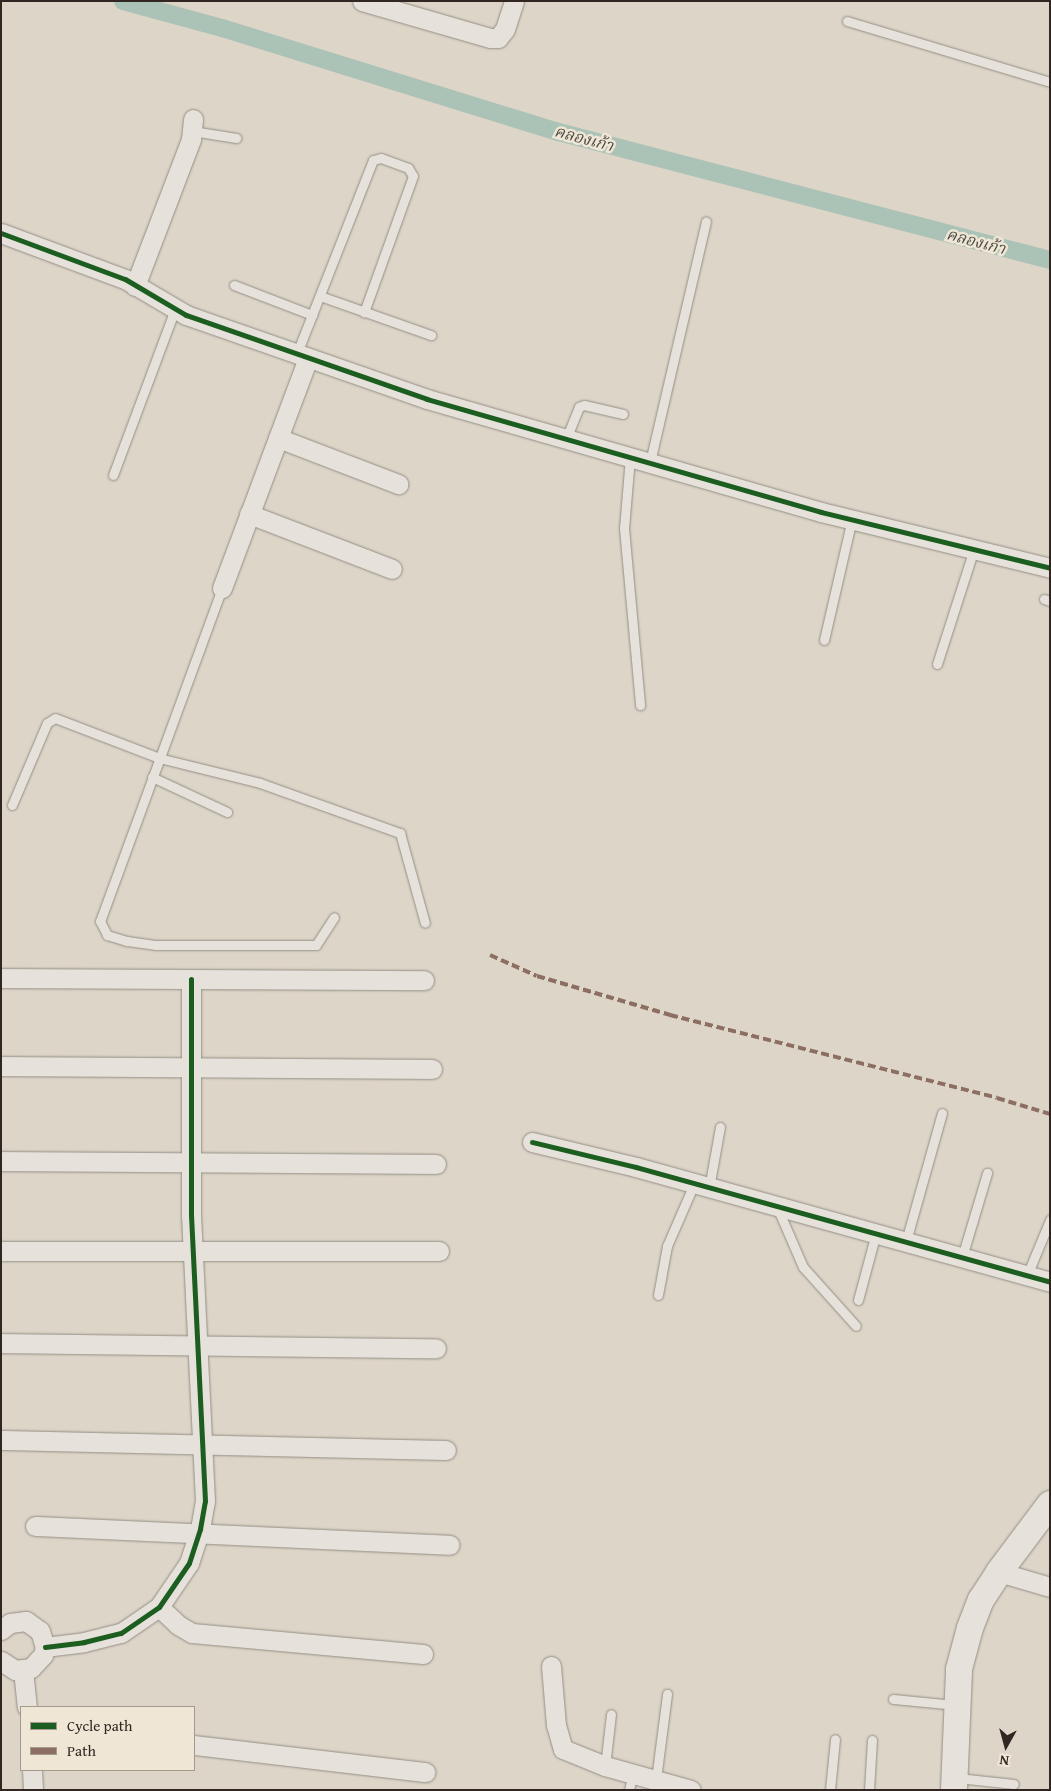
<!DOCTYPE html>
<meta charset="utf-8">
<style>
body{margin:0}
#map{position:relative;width:1051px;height:1791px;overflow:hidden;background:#ddd5c7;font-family:"Gentium Book Plus","Noto Serif Thai",serif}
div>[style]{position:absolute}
.canal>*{height:18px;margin:-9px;padding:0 9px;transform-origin:9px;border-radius:9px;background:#abc2b6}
.roads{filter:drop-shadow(0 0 1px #938e85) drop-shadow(0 0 1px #938e85)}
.lane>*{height:9px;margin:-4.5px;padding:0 4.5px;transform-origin:4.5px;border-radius:4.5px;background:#e6e1da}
.street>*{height:19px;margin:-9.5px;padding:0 9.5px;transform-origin:9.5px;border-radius:9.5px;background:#e6e1da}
.secondary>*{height:26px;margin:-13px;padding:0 13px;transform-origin:13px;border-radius:13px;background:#e6e1da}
.quiet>*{height:4px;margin-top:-2px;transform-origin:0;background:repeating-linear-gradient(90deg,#8d6e63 0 8px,transparent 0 12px)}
.cycleway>*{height:5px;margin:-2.5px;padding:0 2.5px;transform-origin:2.5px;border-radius:2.5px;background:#1b5e20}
span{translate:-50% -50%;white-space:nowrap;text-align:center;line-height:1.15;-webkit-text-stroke:5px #efe6d5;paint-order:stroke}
.water-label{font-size:16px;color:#4a4b44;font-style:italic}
.frame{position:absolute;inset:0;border:2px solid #312621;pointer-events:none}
.legend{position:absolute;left:20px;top:1706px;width:175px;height:65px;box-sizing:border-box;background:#efe6d5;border:1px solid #a3998d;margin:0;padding:6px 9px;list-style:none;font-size:15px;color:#312621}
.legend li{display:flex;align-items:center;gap:10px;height:25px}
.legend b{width:25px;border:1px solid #a3998d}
.north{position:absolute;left:981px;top:1721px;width:50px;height:50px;-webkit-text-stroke:4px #efe6d5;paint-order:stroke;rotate:187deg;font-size:14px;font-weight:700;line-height:20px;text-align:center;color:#312621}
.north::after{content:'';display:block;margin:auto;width:18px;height:22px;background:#312621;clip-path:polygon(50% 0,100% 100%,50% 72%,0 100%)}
</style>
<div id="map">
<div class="canal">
<div style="left:123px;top:1px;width:103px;rotate:15.3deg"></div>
<div style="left:222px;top:28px;width:349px;rotate:17.2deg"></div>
<div style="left:555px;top:131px;width:512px;rotate:14.61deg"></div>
</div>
<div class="roads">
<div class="lane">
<div style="left:847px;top:21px;width:212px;rotate:16.7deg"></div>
<div style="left:192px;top:131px;width:45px;rotate:9deg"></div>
<div style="left:234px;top:285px;width:84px;rotate:21deg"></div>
<div style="left:320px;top:296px;width:118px;rotate:19.4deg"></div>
<div style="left:297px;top:353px;width:207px;rotate:-68.5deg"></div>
<div style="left:373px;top:160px;width:8px;rotate:-14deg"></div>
<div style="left:381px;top:158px;width:29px;rotate:20deg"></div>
<div style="left:408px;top:168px;width:9px;rotate:58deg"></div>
<div style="left:413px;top:176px;width:145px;rotate:109.8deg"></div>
<div style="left:566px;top:439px;width:35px;rotate:-68deg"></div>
<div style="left:579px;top:407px;width:5px;rotate:-22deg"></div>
<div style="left:584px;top:405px;width:40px;rotate:13deg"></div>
<div style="left:630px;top:457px;width:71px;rotate:94.8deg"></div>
<div style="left:624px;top:528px;width:178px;rotate:84.8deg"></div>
<div style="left:650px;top:462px;width:247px;rotate:-76.9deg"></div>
<div style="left:113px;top:475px;width:177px;rotate:-69.5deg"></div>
<div style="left:222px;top:588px;width:355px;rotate:110.1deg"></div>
<div style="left:100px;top:921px;width:16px;rotate:63deg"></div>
<div style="left:107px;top:935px;width:21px;rotate:17deg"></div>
<div style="left:127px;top:941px;width:28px;rotate:8deg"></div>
<div style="left:155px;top:945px;width:161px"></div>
<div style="left:316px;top:945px;width:33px;rotate:-57deg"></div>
<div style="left:1044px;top:599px;width:6px;rotate:18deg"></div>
<div style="left:824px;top:640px;width:124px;rotate:-77deg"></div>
<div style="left:937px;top:664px;width:121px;rotate:-72.2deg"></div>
<div style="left:152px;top:777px;width:83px;rotate:25deg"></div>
<div style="left:12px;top:805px;width:89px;rotate:-66.9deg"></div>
<div style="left:47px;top:723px;width:9px;rotate:-32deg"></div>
<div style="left:55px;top:718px;width:111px;rotate:21deg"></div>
<div style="left:159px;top:758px;width:104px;rotate:13.9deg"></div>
<div style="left:260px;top:783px;width:149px;rotate:19.7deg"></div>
<div style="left:400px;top:833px;width:93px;rotate:74.5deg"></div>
<div style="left:709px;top:1188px;width:62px;rotate:-79.8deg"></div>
<div style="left:777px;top:1207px;width:65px;rotate:66.6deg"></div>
<div style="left:803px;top:1267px;width:79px;rotate:48.1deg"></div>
<div style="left:906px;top:1241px;width:133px;rotate:-74.3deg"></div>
<div style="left:962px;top:1257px;width:88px;rotate:-73.4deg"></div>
<div style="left:1027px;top:1275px;width:60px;rotate:-67.3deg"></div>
<div style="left:658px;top:1295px;width:50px;rotate:-79.6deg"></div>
<div style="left:667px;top:1246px;width:68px;rotate:-66.5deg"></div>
<div style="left:858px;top:1300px;width:69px;rotate:-75deg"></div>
<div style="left:893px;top:1699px;width:62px;rotate:5.5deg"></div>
<div style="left:605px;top:1766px;width:52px;rotate:-83.4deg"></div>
<div style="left:958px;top:1778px;width:56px;rotate:6.1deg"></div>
<div style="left:656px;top:1779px;width:86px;rotate:-82.6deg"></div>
<div style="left:629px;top:1790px;width:17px;rotate:-77deg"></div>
<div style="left:830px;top:1790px;width:51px;rotate:-84.4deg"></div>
<div style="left:869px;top:1790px;width:50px;rotate:-86.6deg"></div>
</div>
<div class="street">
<div style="left:362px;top:1px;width:133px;rotate:16.1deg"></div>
<div style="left:490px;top:38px;width:8px"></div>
<div style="left:498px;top:38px;width:11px;rotate:-52deg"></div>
<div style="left:505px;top:29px;width:29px;rotate:-72deg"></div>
<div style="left:1px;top:233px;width:132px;rotate:20.4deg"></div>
<div style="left:125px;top:279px;width:71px;rotate:30.5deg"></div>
<div style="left:186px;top:315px;width:255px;rotate:19.2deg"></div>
<div style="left:427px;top:399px;width:410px;rotate:16deg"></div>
<div style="left:821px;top:512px;width:236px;rotate:13.7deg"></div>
<div style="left:135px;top:286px;width:157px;rotate:-69.1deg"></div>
<div style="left:191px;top:139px;width:20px;rotate:-84deg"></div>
<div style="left:278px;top:438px;width:129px;rotate:21deg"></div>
<div style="left:249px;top:514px;width:153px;rotate:21deg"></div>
<div style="left:222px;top:588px;width:246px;rotate:-69.5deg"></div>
<div style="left:1px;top:978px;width:423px;rotate:0.3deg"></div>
<div style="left:1px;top:1066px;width:431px;rotate:0.4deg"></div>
<div style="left:532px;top:1142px;width:107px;rotate:13.5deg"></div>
<div style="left:636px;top:1167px;width:430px;rotate:15.5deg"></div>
<div style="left:1px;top:1161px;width:435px;rotate:0.4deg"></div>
<div style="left:1px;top:1251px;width:438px"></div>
<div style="left:1px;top:1343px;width:435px;rotate:0.7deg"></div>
<div style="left:1px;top:1440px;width:445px;rotate:1.3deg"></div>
<div style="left:35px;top:1526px;width:415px;rotate:2.6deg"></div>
<div style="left:999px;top:1572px;width:53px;rotate:16.4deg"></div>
<div style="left:159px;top:1607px;width:26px;rotate:43deg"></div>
<div style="left:178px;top:1625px;width:16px;rotate:30deg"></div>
<div style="left:192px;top:1633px;width:232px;rotate:5.2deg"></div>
<div style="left:1px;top:1630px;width:11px;rotate:-38deg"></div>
<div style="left:10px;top:1623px;width:16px;rotate:-7deg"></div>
<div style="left:26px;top:1621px;width:17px;rotate:36deg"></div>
<div style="left:40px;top:1631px;width:17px;rotate:73deg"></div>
<div style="left:45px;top:1647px;width:8px;rotate:104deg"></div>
<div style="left:43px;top:1655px;width:18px;rotate:133deg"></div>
<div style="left:31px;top:1668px;width:16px;rotate:173deg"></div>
<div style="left:15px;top:1670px;width:17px;rotate:-147deg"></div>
<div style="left:45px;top:1647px;width:39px;rotate:-7deg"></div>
<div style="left:84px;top:1642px;width:38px;rotate:-14deg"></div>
<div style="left:121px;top:1633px;width:46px;rotate:-34.4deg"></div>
<div style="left:159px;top:1607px;width:53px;rotate:-55.7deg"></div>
<div style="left:189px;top:1563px;width:36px;rotate:-72deg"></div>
<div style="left:200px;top:1529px;width:28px;rotate:-80deg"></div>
<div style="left:205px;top:1501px;width:286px;rotate:-92.8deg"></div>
<div style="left:191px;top:1215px;width:236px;rotate:-90deg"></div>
<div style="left:551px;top:1666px;width:59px;rotate:85.2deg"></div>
<div style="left:556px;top:1725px;width:25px;rotate:74deg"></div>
<div style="left:563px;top:1749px;width:45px;rotate:22deg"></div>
<div style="left:605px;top:1766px;width:89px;rotate:15.6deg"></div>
<div style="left:23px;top:1670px;width:37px;rotate:84deg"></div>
<div style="left:194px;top:1745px;width:233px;rotate:6.7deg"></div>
<div style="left:32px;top:1770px;width:20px;rotate:87deg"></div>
</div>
<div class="secondary">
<div style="left:954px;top:1790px;width:121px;rotate:-87.6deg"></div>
<div style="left:959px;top:1669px;width:42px;rotate:-75deg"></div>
<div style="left:970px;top:1628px;width:30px;rotate:-69deg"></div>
<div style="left:981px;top:1600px;width:33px;rotate:-57deg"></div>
<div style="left:999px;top:1572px;width:85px;rotate:-53.1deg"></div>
</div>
</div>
<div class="quiet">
<div style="left:490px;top:955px;width:51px;rotate:24.1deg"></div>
<div style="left:537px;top:976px;width:139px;rotate:16.3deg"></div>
<div style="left:670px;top:1015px;width:337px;rotate:14.2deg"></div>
<div style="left:997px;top:1098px;width:55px;rotate:16.8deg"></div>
</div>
<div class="cycleway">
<div style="left:1px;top:233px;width:132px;rotate:20.4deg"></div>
<div style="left:125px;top:279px;width:71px;rotate:30.5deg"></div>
<div style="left:186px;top:315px;width:255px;rotate:19.2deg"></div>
<div style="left:427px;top:399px;width:410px;rotate:16deg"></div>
<div style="left:821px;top:512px;width:236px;rotate:13.7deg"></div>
<div style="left:532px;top:1142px;width:107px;rotate:13.5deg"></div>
<div style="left:636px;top:1167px;width:430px;rotate:15.5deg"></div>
<div style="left:45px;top:1647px;width:39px;rotate:-7deg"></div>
<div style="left:84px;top:1642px;width:38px;rotate:-14deg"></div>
<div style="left:121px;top:1633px;width:46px;rotate:-34.4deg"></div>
<div style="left:159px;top:1607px;width:53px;rotate:-55.7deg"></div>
<div style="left:189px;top:1563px;width:36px;rotate:-72deg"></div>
<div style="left:200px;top:1529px;width:28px;rotate:-80deg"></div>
<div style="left:205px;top:1501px;width:286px;rotate:-92.8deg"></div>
<div style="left:191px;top:1215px;width:236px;rotate:-90deg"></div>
</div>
<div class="water-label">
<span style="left:584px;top:138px;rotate:15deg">คลองเก้า</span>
<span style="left:976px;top:241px;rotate:15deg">คลองเก้า</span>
</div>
<div class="frame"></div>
<ul class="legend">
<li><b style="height:6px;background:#1b5e20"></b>Cycle path</li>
<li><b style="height:6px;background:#8d6e63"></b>Path</li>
</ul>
<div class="north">N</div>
</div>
